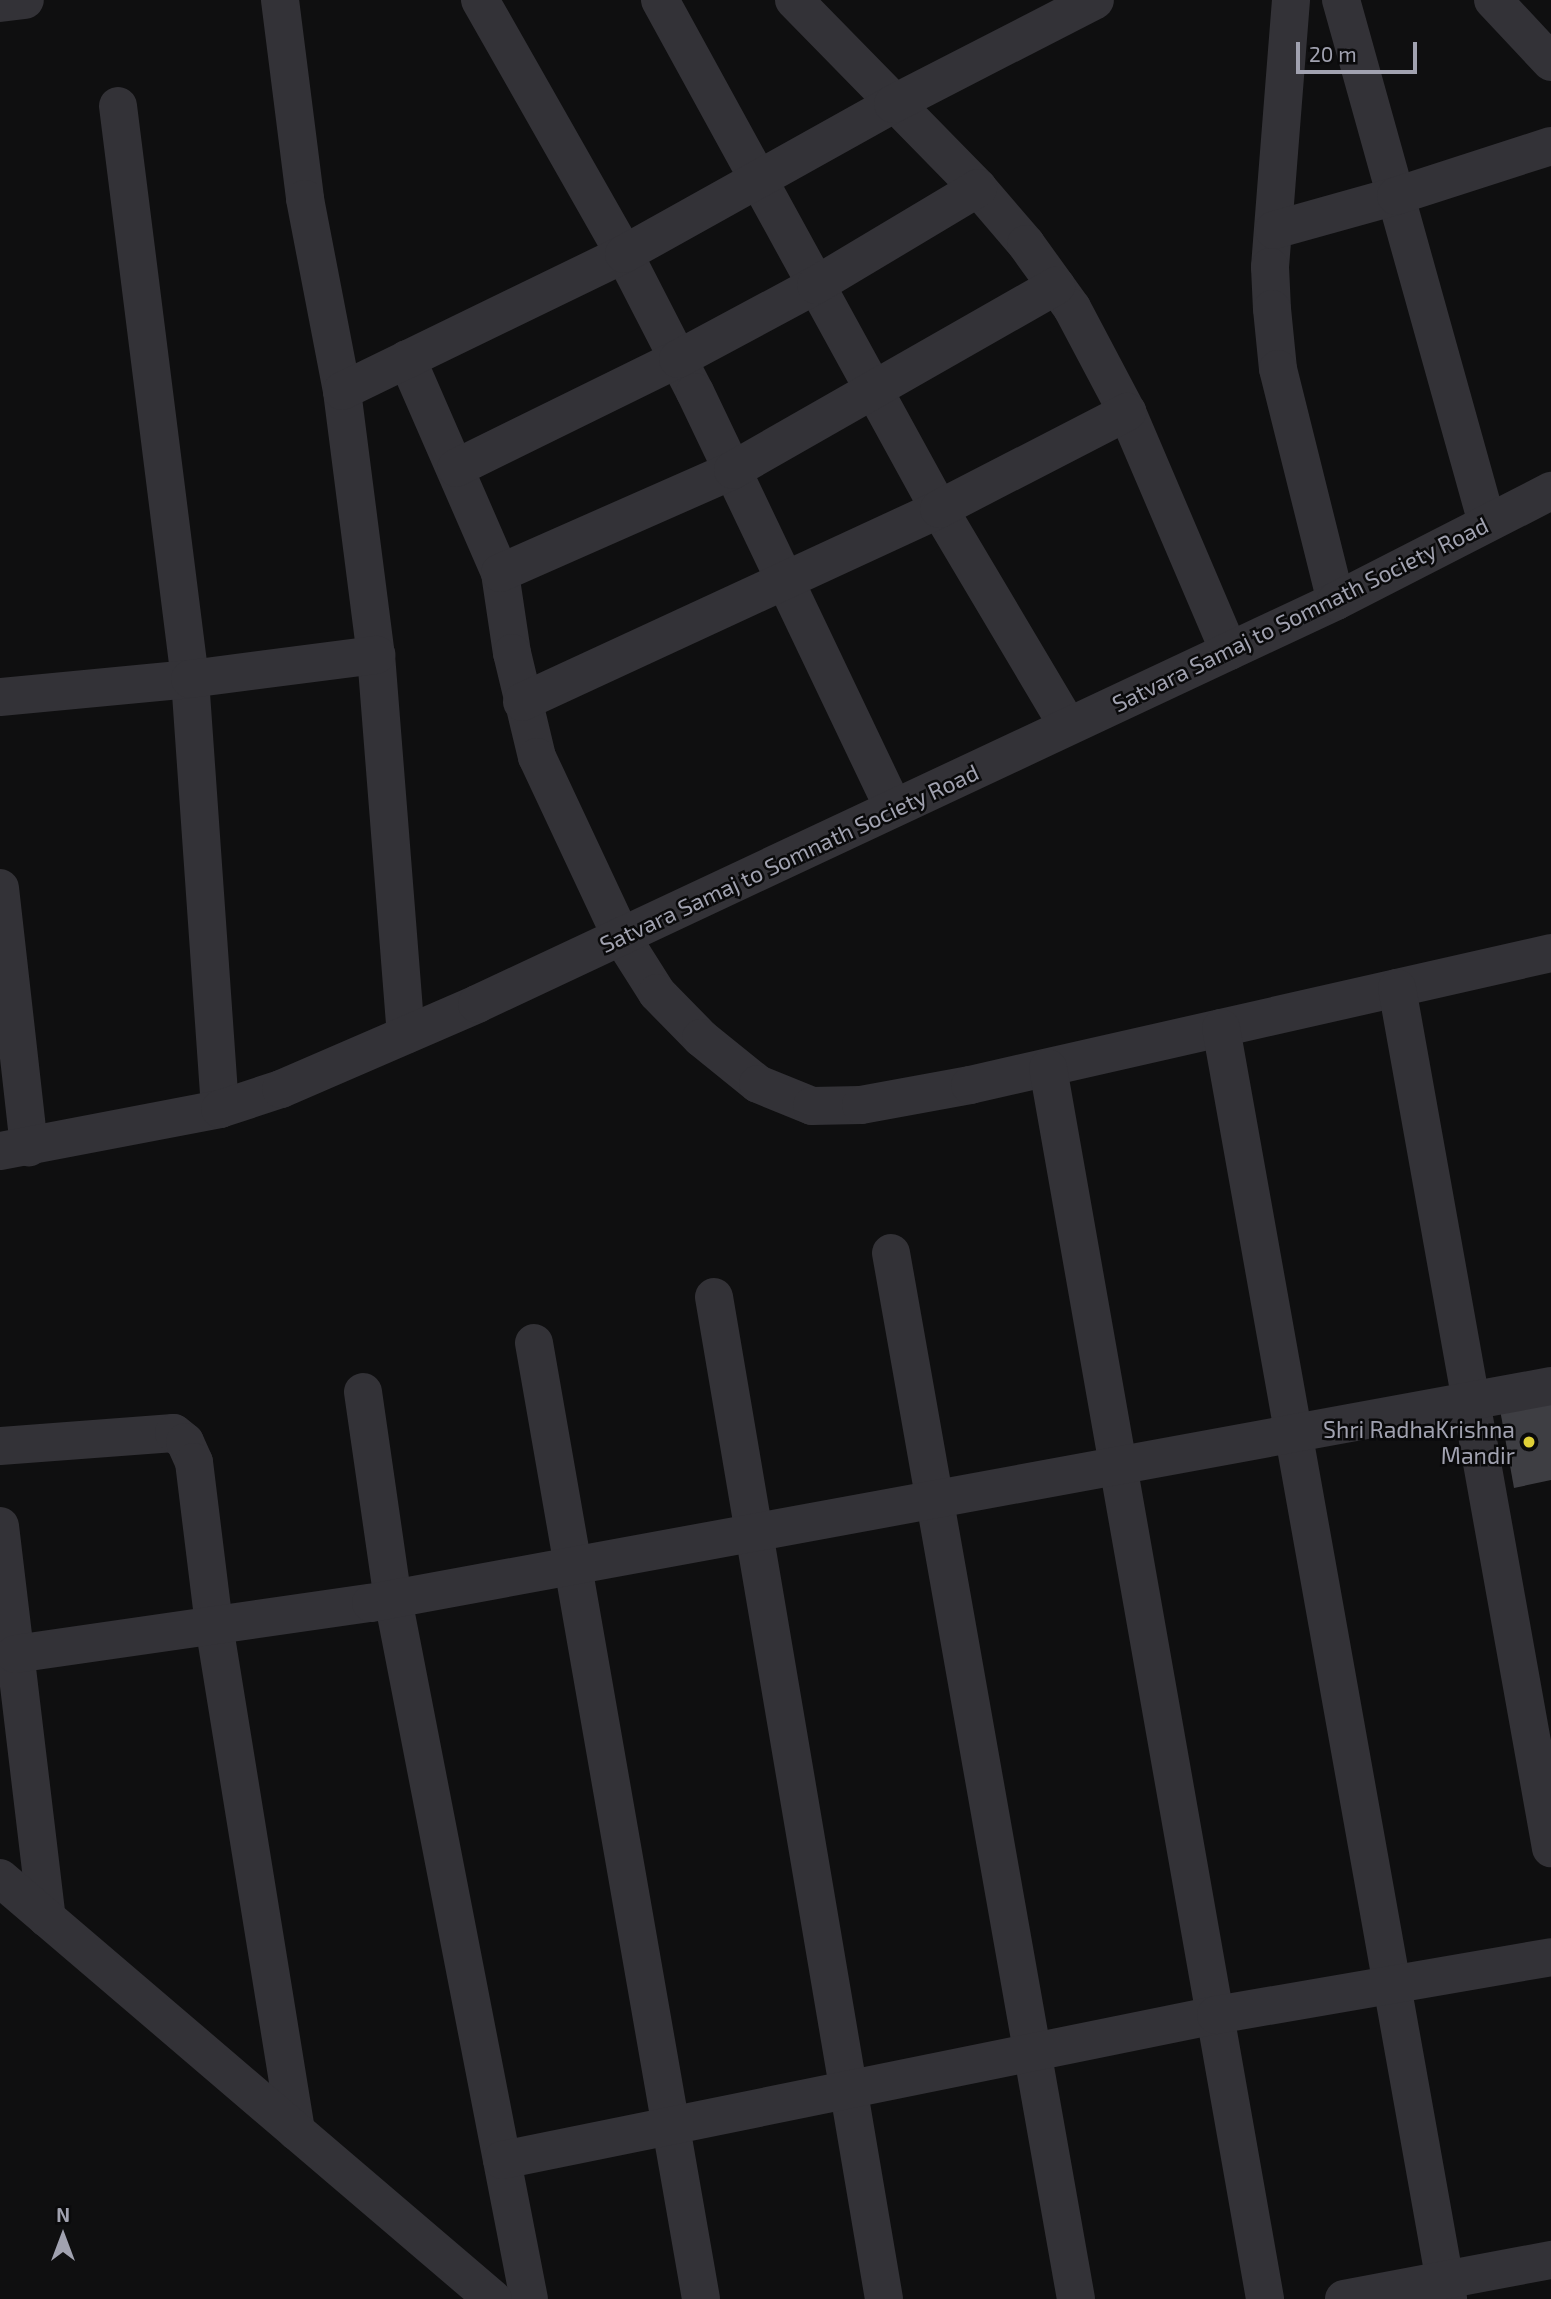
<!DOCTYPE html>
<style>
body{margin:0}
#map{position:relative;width:1551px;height:2299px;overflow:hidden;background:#0f0f10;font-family:"Exo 2",sans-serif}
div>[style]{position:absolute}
.building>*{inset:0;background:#3e3e43}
.street>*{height:38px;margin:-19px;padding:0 19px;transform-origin:19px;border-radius:19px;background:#333237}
.dots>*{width:19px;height:19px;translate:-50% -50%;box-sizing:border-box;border:4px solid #0a0a0b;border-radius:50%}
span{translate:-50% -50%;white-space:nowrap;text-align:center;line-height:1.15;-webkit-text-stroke:5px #0a0a0b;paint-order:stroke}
.street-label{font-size:23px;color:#a1a2b0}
.poi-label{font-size:23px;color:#a1a2b0}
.right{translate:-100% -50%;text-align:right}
.north{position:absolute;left:28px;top:2201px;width:70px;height:70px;-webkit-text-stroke:5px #0a0a0b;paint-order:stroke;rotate:0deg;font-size:19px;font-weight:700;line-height:28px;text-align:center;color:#a1a2b0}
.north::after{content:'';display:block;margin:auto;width:24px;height:32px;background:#a1a2b0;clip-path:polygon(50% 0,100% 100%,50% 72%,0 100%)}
.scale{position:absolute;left:1296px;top:42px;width:121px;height:32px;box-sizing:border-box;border:4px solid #a1a2b0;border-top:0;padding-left:9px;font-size:21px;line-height:24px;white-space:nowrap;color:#a1a2b0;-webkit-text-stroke:5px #0a0a0b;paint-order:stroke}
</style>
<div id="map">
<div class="building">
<div style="clip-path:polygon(1551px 1394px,1551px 1480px,1514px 1488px,1499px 1404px)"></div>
</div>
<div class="street">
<div style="left:280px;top:0;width:201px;rotate:82.8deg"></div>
<div style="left:305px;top:199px;width:196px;rotate:79.1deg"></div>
<div style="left:342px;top:391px;width:266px;rotate:82.7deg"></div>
<div style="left:376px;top:655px;width:381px;rotate:85.5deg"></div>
<div style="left:480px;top:0;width:292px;rotate:60.4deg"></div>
<div style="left:624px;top:254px;width:155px;rotate:62.8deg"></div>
<div style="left:695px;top:392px;width:461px;rotate:64.5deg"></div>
<div style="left:660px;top:0;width:580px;rotate:61.27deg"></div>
<div style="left:939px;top:509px;width:252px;rotate:59.3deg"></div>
<div style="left:794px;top:0;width:263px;rotate:45.6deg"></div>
<div style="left:978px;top:188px;width:74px;rotate:49.4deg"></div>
<div style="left:1026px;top:244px;width:79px;rotate:54.3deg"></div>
<div style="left:1072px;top:308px;width:118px;rotate:62.1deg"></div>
<div style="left:1127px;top:412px;width:260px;rotate:66.9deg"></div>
<div style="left:1291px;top:0;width:268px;rotate:94.5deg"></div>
<div style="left:1270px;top:267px;width:42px;rotate:87.3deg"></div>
<div style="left:1272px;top:309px;width:60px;rotate:84.3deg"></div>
<div style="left:1278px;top:369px;width:239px;rotate:76deg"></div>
<div style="left:1341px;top:0;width:543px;rotate:74.4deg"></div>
<div style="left:1493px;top:0;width:85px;rotate:46.9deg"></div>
<div style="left:0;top:3px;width:25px;rotate:-7deg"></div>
<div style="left:118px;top:106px;width:578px;rotate:82.84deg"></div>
<div style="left:190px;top:679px;width:431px;rotate:86deg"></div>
<div style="left:1274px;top:230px;width:127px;rotate:-15.6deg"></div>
<div style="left:1396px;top:196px;width:163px;rotate:-17.9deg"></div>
<div style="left:407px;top:359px;width:233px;rotate:66.5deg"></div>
<div style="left:500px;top:573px;width:81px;rotate:81.5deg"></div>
<div style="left:512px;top:653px;width:107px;rotate:76.5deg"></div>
<div style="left:537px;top:757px;width:198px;rotate:64.9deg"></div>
<div style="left:621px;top:936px;width:67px;rotate:57.7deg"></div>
<div style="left:657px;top:993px;width:63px;rotate:45.6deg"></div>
<div style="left:701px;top:1038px;width:73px;rotate:38.9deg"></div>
<div style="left:758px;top:1084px;width:58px;rotate:22.2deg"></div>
<div style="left:812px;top:1106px;width:49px;rotate:-1.2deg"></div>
<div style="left:861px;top:1105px;width:111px;rotate:-10.4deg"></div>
<div style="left:970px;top:1085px;width:596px;rotate:-12.8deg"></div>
<div style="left:342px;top:391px;width:314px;rotate:-25.9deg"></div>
<div style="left:624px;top:254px;width:308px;rotate:-29.1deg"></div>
<div style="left:893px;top:104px;width:227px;rotate:-27.2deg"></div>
<div style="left:456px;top:468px;width:247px;rotate:-26.2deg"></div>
<div style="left:678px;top:359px;width:157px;rotate:-28.2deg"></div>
<div style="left:816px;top:285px;width:189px;rotate:-30.9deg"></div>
<div style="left:500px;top:573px;width:255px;rotate:-23.8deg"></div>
<div style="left:733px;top:470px;width:372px;rotate:-29.7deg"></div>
<div style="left:0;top:697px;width:191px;rotate:-5.4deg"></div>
<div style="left:190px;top:679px;width:188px;rotate:-7.4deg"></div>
<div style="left:522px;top:702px;width:459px;rotate:-24.8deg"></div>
<div style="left:939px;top:509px;width:212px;rotate:-27.3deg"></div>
<div style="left:0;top:888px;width:261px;rotate:83.6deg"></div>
<div style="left:1397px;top:988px;width:874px;rotate:79.85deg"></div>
<div style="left:1221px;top:1028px;width:1291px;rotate:79.87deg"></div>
<div style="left:1048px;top:1068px;width:1250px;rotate:80deg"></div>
<div style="left:0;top:1151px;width:224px;rotate:-10.8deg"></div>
<div style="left:220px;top:1109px;width:64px;rotate:-18.2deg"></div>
<div style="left:281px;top:1089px;width:214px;rotate:-23.4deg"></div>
<div style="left:477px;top:1004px;width:949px;rotate:-25.13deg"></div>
<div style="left:1336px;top:601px;width:242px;rotate:-27.1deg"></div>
<div style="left:891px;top:1253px;width:1062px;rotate:79.97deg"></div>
<div style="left:714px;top:1297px;width:1016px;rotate:80.37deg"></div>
<div style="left:534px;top:1343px;width:970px;rotate:80.09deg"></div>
<div style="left:363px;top:1392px;width:209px;rotate:81.8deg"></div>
<div style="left:393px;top:1599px;width:713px;rotate:79.01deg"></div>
<div style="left:0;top:1446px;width:174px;rotate:-4.3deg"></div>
<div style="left:174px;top:1433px;width:14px;rotate:39deg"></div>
<div style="left:185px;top:1442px;width:22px;rotate:66deg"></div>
<div style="left:194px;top:1462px;width:164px;rotate:83deg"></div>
<div style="left:214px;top:1625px;width:513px;rotate:80.79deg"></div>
<div style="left:0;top:1526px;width:395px;rotate:83.2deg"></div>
<div style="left:15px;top:1654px;width:360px;rotate:-8.2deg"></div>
<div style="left:371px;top:1603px;width:1200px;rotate:-10.42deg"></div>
<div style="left:0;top:1878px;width:648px;rotate:40.5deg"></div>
<div style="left:502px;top:2160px;width:729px;rotate:-11.48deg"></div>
<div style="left:1216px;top:2015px;width:340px;rotate:-9.8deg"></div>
<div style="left:1344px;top:2299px;width:211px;rotate:-10.7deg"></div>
</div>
<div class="dots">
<div style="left:1529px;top:1442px;background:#e0d037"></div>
</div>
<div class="street-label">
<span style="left:1300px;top:614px;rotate:-26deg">Satvara Samaj to Somnath Society Road</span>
<span style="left:789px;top:858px;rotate:-25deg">Satvara Samaj to Somnath Society Road</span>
</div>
<div class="poi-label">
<span class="right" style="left:1515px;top:1442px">Shri RadhaKrishna<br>Mandir</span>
</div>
<div class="north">N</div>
<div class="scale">20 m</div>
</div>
